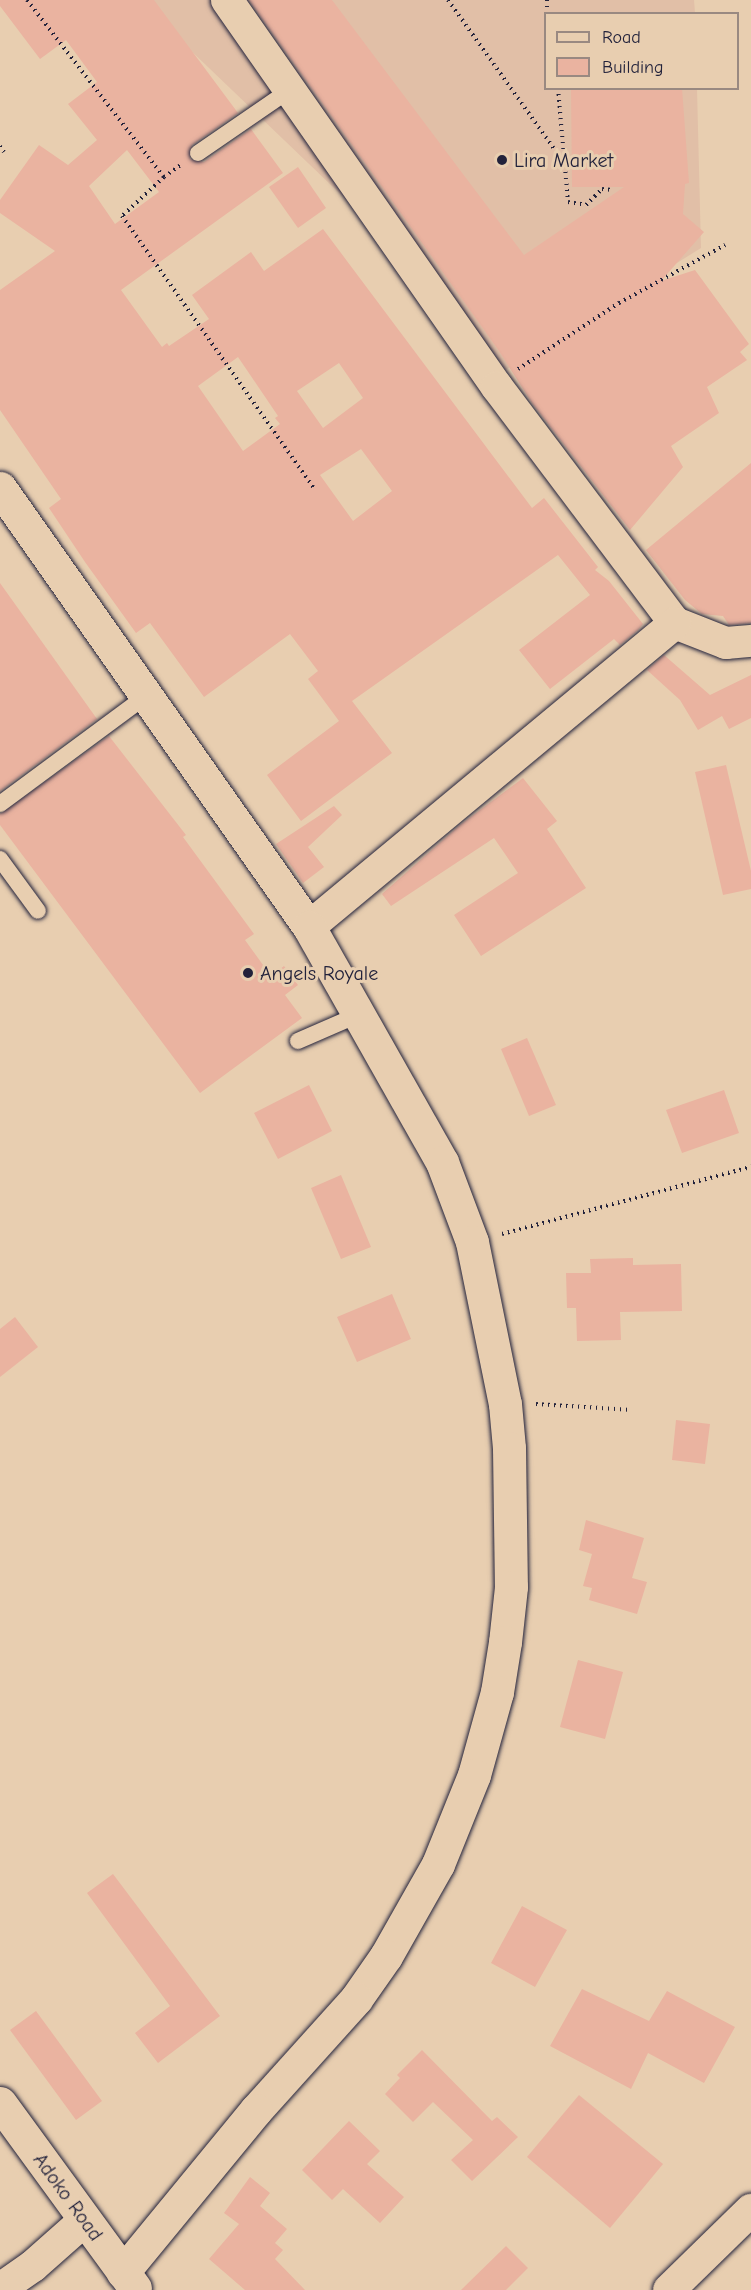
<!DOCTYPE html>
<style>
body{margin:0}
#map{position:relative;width:751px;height:2290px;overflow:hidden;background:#e8ceb0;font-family:"Comic Neue",sans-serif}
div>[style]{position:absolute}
.built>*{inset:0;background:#e1bfa7}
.building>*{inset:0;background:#eab3a0}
.path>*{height:4px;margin-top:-2px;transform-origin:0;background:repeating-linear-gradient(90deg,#22223b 0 1.5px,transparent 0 6px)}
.roads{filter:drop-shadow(0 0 2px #22223b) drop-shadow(0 0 2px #22223b)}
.lane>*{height:16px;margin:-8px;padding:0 8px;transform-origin:8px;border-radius:8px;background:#e8ceb0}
.street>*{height:32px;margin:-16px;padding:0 16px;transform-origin:16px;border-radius:16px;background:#e8ceb0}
.secondary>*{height:33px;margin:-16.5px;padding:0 16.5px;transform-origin:16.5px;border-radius:16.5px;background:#e8ceb0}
.dots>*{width:16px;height:16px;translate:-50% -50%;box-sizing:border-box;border:3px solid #e8ceb0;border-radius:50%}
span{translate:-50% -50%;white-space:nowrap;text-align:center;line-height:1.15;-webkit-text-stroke:6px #e8ceb0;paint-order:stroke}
.poi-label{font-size:20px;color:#22223b}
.left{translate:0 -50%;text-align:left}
.street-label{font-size:20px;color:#22223b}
.legend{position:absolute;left:544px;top:12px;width:195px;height:78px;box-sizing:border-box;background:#e8ceb0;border:2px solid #998981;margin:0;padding:8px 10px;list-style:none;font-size:18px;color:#22223b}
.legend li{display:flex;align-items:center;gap:12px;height:30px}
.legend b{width:30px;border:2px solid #998981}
</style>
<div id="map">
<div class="built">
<div style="clip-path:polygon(138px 0,694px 0,695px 13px,546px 14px,546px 88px,697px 89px,701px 248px,486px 382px,380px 232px)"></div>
</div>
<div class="building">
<div style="clip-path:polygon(evenodd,0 0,154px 0,238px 113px,192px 145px,190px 159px,204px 162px,251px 129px,283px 173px,121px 290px,162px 347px,167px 343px,169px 346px,209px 319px,192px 295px,251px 252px,264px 271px,323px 229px,532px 508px,544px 498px,598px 567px,595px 570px,609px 581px,643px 624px,638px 630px,620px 645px,614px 639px,550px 689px,519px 650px,590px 595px,558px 555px,352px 701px,392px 753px,301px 821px,267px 775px,339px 721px,308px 679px,318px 671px,290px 634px,204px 697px,150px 623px,136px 633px,85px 562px,49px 508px,61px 499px,0 410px,0 290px,55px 251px,0 213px,0 200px,39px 145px,68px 165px,97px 140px,68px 104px,97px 82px,66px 40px,40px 59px,0 6px,0 0,127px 150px,159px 192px,115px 224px,89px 186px,127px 150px,0 0,238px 357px,278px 416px,275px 418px,280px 424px,243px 451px,198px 386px,238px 357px,0 0,339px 363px,363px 398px,323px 428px,297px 391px,339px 363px,0 0,361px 449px,392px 491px,353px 521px,320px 475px,361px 449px)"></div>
<div style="clip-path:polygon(249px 0,332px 0,524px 255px,624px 187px,572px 187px,571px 88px,682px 88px,689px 183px,685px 184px,683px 214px,704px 232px,661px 281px,695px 270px,749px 344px,740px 352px,747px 360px,707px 387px,719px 413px,671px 446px,683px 467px,630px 530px,532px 403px,499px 351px)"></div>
<div style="clip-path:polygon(298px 167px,326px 208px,298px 228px,269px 187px)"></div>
<div style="clip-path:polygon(751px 463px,751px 623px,729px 625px,723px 616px,702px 614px,685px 600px,646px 550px)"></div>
<div style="clip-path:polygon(0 583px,97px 719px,0 791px)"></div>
<div style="clip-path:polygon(664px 655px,710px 695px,751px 675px,751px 718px,729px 729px,722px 716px,698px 730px,680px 700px,647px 670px)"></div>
<div style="clip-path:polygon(109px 736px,186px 835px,183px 837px,254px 934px,245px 940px,271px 976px,284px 966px,298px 985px,285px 995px,302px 1018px,200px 1093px,0 825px,0 814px)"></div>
<div style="clip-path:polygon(726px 765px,751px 871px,751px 889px,723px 895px,695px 772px)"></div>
<div style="clip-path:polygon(523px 778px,557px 821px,547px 829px,586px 888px,481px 956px,454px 915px,518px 873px,494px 838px,391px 906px,382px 894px,460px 825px)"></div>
<div style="clip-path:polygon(334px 806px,342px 815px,308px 847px,324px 867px,303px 883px,276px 844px)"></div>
<div style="clip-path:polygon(527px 1038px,556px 1105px,529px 1116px,501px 1049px)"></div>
<div style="clip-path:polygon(309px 1085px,332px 1131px,278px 1159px,254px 1113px)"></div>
<div style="clip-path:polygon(724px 1090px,739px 1133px,682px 1153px,666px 1110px)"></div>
<div style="clip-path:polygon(341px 1175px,371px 1247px,341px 1259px,311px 1188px)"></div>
<div style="clip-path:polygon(633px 1258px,633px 1265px,681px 1264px,682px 1311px,620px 1312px,621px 1340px,577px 1341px,576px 1308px,567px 1308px,566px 1273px,591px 1273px,590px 1259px)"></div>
<div style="clip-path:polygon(392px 1294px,411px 1339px,357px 1362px,337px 1317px)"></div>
<div style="clip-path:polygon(15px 1317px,38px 1347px,0 1377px,0 1329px)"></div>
<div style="clip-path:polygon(676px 1420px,710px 1424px,705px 1464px,672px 1460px)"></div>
<div style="clip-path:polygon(586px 1520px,644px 1538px,632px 1578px,647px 1582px,637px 1614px,589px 1600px,592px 1588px,583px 1586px,592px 1554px,579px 1550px)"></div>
<div style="clip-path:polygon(578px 1660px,623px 1672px,605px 1739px,560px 1727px)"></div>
<div style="clip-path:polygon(113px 1874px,220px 2016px,158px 2063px,135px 2033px,170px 2006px,87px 1893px)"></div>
<div style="clip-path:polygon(522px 1906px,567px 1930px,535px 1987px,491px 1963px)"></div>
<div style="clip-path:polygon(582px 1989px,649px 2021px,667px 1991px,735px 2027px,704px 2083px,648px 2053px,631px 2089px,550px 2046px)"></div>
<div style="clip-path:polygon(36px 2011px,102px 2101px,76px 2120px,10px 2030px)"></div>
<div style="clip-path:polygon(422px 2050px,492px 2121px,497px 2117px,518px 2137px,472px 2181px,451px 2160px,473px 2140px,433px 2102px,413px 2122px,385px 2094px,400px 2078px,397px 2075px)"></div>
<div style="clip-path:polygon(579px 2095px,663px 2164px,610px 2228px,527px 2157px)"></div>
<div style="clip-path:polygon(349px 2121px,380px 2151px,367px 2164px,404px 2197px,380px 2223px,343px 2189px,332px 2200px,302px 2170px)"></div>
<div style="clip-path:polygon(250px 2177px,270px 2193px,260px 2206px,287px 2229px,275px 2243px,283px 2250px,275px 2259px,305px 2290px,245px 2290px,209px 2259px,239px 2224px,224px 2213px)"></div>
<div style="clip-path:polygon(506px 2246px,528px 2268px,506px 2290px,461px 2290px)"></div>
</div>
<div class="path">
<div style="left:27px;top:0;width:224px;rotate:52.3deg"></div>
<div style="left:164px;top:177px;width:22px;rotate:-36deg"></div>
<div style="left:448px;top:0;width:196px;rotate:54.5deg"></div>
<div style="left:547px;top:0;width:14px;rotate:90deg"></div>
<div style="left:558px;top:88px;width:114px;rotate:85deg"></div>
<div style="left:568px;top:202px;width:18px;rotate:9deg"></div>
<div style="left:586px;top:205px;width:23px;rotate:-45deg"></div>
<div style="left:602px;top:189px;width:11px;rotate:5deg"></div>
<div style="left:0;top:146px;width:7px;rotate:56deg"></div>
<div style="left:164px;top:177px;width:57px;rotate:137.1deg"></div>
<div style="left:122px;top:216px;width:332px;rotate:54.8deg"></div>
<div style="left:518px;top:369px;width:121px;rotate:-33.2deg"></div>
<div style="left:619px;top:303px;width:121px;rotate:-28.7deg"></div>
<div style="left:502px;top:1234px;width:258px;rotate:-15.1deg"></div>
<div style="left:536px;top:1404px;width:96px;rotate:3.6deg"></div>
</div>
<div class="roads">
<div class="lane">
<div style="left:198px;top:153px;width:113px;rotate:-34.5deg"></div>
<div style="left:0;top:804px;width:182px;rotate:-36.5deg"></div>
<div style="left:0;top:859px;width:64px;rotate:53.8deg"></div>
<div style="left:298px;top:1041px;width:68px;rotate:-23.5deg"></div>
</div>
<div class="street">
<div style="left:227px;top:0;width:472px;rotate:55.1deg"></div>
<div style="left:497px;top:387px;width:296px;rotate:53deg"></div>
<div style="left:675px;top:623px;width:55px;rotate:21.4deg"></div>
<div style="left:726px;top:643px;width:25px;rotate:-5deg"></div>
<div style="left:309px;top:927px;width:476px;rotate:-39.7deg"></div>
<div style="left:0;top:2289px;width:40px;rotate:-34.9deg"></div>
<div style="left:33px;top:2266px;width:69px;rotate:-41.5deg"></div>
<div style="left:669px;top:2290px;width:115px;rotate:-44.3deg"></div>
</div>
<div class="secondary">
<div style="left:0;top:488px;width:537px;rotate:54.86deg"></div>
<div style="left:309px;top:927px;width:270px;rotate:60.5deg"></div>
<div style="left:442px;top:1162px;width:85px;rotate:69.4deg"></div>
<div style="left:472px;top:1242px;width:165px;rotate:78.5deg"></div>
<div style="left:505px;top:1404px;width:44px;rotate:84.8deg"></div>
<div style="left:509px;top:1448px;width:139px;rotate:89.2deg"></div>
<div style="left:511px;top:1587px;width:55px;rotate:96.2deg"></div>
<div style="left:505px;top:1642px;width:51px;rotate:99.1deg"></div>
<div style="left:497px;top:1692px;width:86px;rotate:105.5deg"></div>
<div style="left:474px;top:1775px;width:96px;rotate:112deg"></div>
<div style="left:438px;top:1864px;width:106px;rotate:119.5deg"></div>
<div style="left:386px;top:1956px;width:52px;rotate:124.9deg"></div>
<div style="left:356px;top:1999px;width:149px;rotate:132deg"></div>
<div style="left:256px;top:2110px;width:210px;rotate:129.4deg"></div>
<div style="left:0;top:2103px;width:229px;rotate:53.9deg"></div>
</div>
</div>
<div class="dots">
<div style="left:502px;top:160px;background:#22223b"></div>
<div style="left:248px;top:973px;background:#22223b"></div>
</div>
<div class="poi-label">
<span class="left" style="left:514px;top:160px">Lira Market</span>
<span class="left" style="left:260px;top:973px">Angels Royale</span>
</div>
<div class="street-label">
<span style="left:68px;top:2197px;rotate:54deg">Adoko Road</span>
</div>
<ul class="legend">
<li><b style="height:8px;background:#e8ceb0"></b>Road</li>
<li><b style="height:16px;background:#eab3a0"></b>Building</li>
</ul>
</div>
